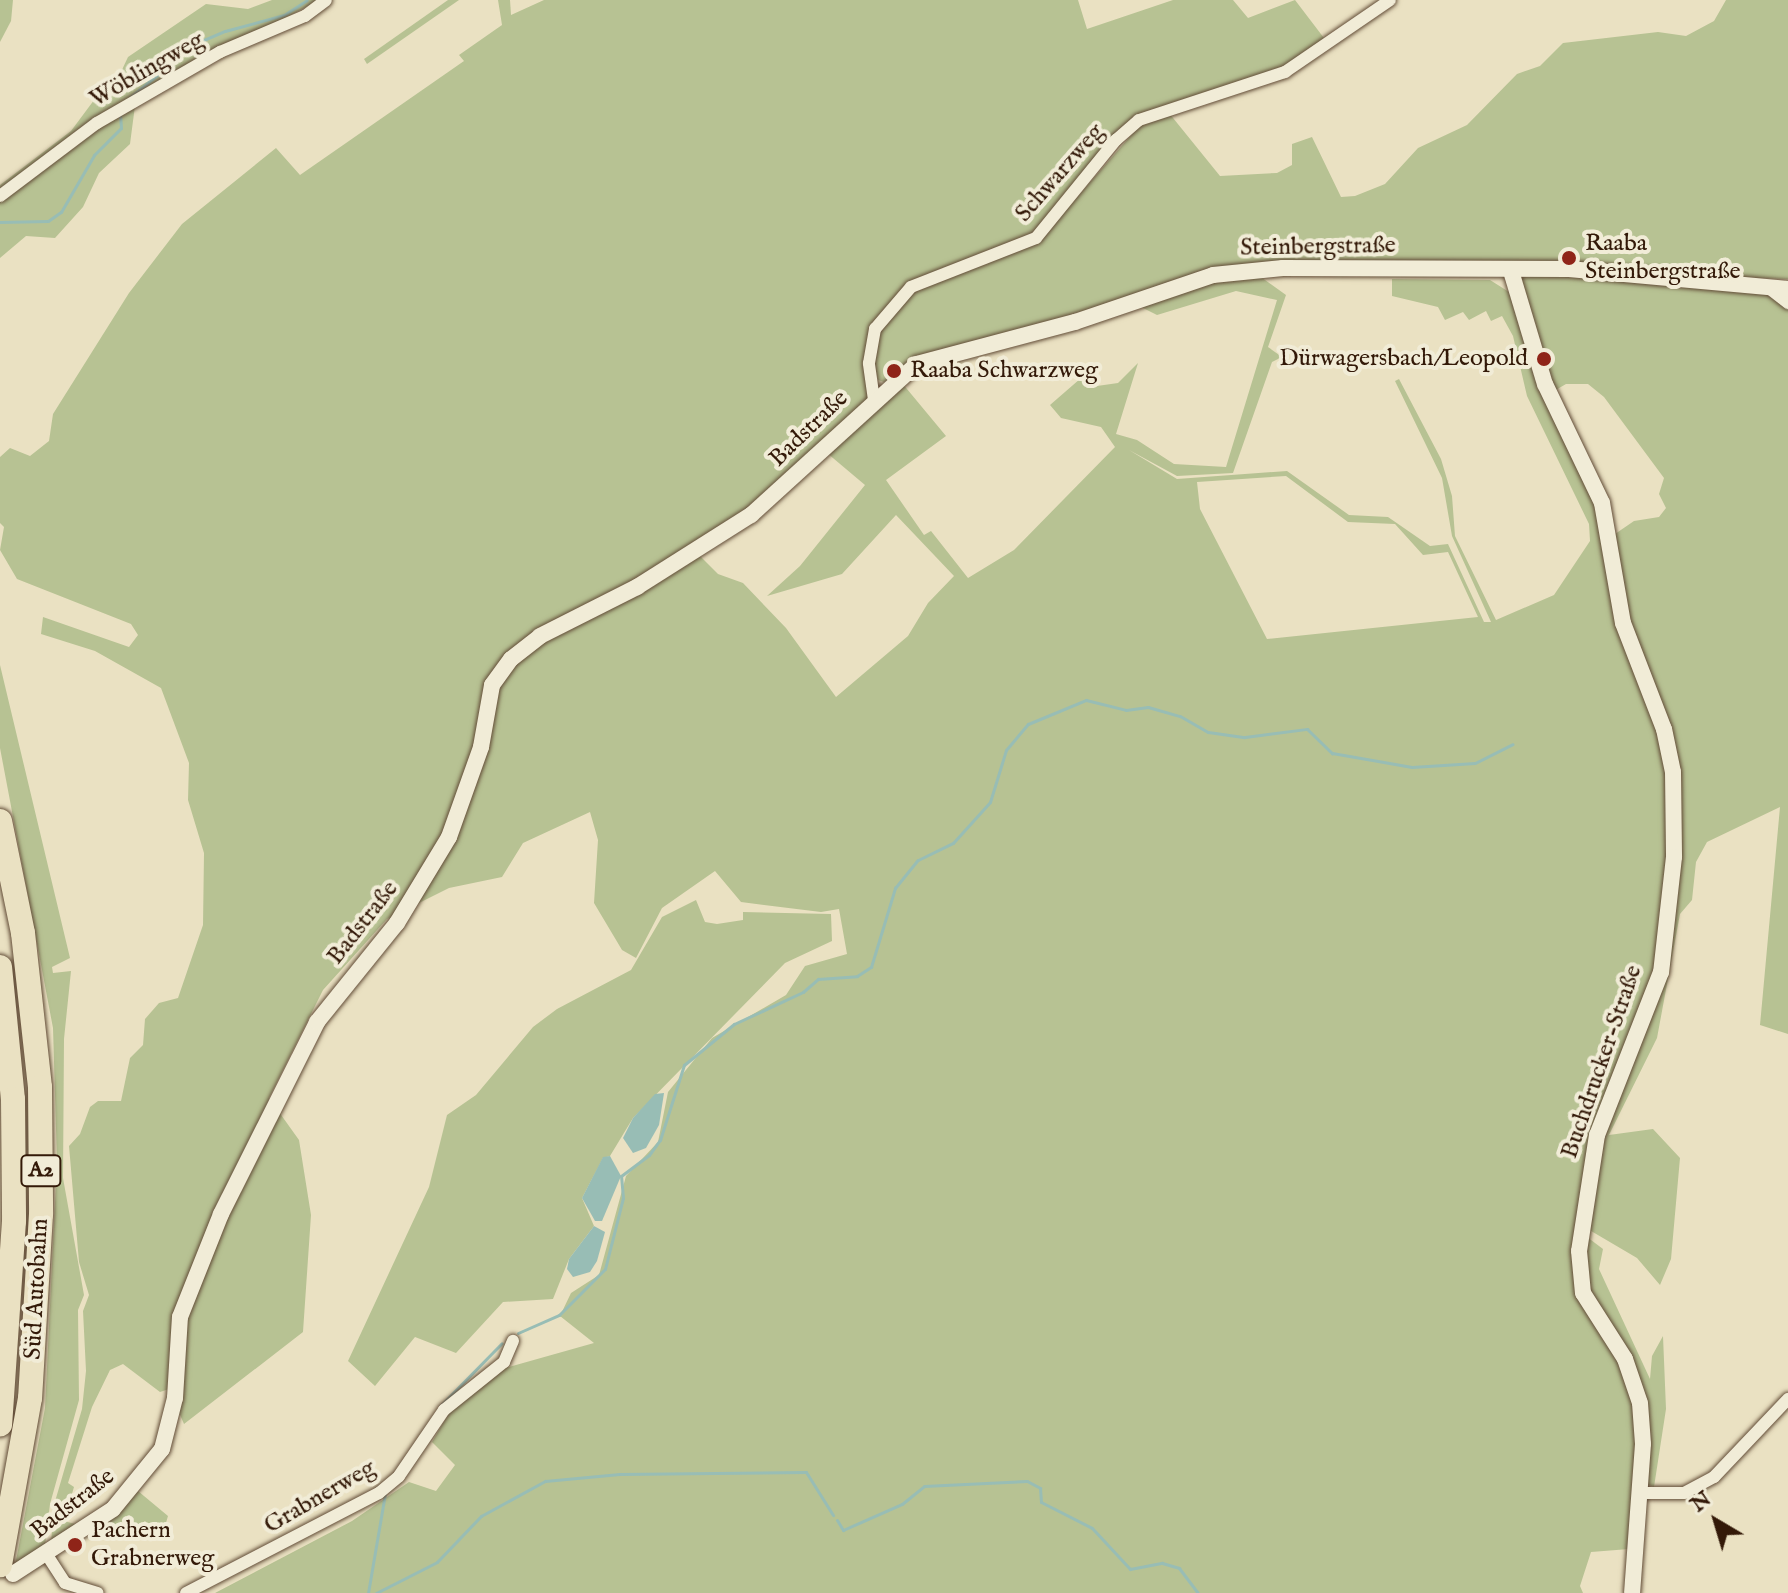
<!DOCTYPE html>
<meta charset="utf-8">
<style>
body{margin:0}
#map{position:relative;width:1788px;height:1593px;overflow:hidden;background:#eae1c2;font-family:"IM FELL English",serif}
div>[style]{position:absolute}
.green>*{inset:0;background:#b7c293}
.water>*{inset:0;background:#98bdb5}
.stream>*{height:3px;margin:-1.5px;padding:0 1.5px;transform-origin:1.5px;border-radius:1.5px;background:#98bdb5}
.roads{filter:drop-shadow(0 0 2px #614b36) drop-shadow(0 0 2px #614b36)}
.minor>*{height:12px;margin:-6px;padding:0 6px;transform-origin:6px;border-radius:6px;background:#f1ecd7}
.tertiary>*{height:16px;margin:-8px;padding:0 8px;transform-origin:8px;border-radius:8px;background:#f1ecd7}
.motorway>*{height:24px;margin:-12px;padding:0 12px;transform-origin:12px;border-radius:12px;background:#eae1c2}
.dots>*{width:22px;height:22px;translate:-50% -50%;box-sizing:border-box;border:4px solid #f1ecd7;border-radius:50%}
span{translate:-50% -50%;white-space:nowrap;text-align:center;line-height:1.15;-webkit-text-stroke:8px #f1ecd7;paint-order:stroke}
.shield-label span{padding:2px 6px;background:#f1ecd7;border:2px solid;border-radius:6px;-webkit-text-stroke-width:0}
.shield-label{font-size:22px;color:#331908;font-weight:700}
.street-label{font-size:24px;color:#331908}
.poi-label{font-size:24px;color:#331908}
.left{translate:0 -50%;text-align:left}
.right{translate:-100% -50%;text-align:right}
.north{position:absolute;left:1676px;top:1481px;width:80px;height:80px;-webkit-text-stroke:6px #f1ecd7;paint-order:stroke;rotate:322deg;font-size:22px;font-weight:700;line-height:32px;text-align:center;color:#331908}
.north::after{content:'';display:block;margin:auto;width:28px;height:36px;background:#331908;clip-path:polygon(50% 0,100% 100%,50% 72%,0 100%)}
</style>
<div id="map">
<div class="green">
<div style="clip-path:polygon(0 0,13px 0,11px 21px,0 42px)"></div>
<div style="clip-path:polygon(272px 0,319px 0,136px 98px,130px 144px,99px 173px,83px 207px,55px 238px,26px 236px,0 258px,0 185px,71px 131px,103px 88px,120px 74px,128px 57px,206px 4px,248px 9px)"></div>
<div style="clip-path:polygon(448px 0,459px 0,367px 64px,364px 59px)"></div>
<div style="clip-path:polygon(evenodd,498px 0,510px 0,511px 15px,544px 0,1078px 0,1087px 29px,1173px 0,1233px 0,1248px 18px,1295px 0,1327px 42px,1298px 62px,1137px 118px,1042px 229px,928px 276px,883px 311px,869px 397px,700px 556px,718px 574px,743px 583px,786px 628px,836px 697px,908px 636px,928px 603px,954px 576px,896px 515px,842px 574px,767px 596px,800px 566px,865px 485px,827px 453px,902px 383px,946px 436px,886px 480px,924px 535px,931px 531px,968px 578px,1014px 550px,1115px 447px,1101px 427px,1061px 418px,1050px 405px,1088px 372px,1090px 387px,1118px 383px,1138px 363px,1116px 434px,1137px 440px,1174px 464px,1226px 467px,1277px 300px,1236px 291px,1157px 315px,1141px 307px,1216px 280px,1258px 275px,1286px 295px,1268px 347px,1282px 357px,1272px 362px,1233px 473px,1177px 476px,1129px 450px,1177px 479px,1287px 471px,1349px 515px,1388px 517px,1430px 546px,1448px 544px,1484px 622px,1491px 622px,1452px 536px,1442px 478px,1395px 381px,1399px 379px,1441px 459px,1452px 496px,1455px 536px,1496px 620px,1554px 595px,1590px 541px,1589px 524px,1527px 396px,1513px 336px,1502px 316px,1491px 321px,1486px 311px,1469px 320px,1463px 312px,1445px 320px,1438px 307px,1392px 296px,1392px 279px,1490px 280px,1509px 292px,1591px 488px,1660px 730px,1671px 819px,1659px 957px,1608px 1092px,1574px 1273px,1626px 1370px,1638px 1431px,1629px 1549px,1591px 1552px,1580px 1586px,1583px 1593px,215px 1593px,352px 1521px,409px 1482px,436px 1491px,455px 1465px,432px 1442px,449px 1413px,498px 1370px,594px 1343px,560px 1316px,571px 1293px,599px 1275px,626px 1176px,658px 1142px,668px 1092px,712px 1038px,786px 995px,805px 966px,847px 954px,839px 909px,821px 912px,741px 902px,715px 871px,662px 908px,636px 958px,622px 950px,594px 903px,598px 840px,590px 812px,523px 843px,502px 877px,449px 888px,387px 919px,323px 990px,269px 1098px,299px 1140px,311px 1215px,303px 1332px,184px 1424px,169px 1389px,160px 1392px,123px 1364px,110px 1370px,92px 1407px,68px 1483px,74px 1487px,64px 1521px,79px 1525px,51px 1543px,54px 1505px,82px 1409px,86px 1371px,83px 1311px,89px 1295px,79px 1262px,69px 1146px,80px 1134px,90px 1107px,98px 1101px,121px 1101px,130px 1058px,143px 1045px,145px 1019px,159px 1003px,178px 998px,203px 925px,204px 853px,188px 800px,189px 763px,161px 688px,95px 651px,41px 634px,43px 617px,129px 647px,138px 635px,131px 624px,17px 579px,0 550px,4px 527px,0 523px,0 457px,10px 448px,30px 456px,49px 441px,53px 414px,129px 293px,182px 224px,276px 148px,300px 175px,464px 61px,459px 55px,502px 25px,498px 0,1286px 476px,1348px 522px,1395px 524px,1423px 555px,1448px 552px,1478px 617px,1267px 639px,1200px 509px,1197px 482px,1286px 476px)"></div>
<div style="clip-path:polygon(1726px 0,1788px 0,1788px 279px,1283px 263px,935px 351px,884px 382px,878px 380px,874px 363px,879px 331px,913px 291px,1038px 242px,1141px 124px,1169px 113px,1220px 176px,1277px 173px,1292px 165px,1292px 144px,1312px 137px,1341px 197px,1355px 196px,1385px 184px,1418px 148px,1467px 125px,1517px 74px,1540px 66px,1563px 43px,1658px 32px,1686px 36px,1714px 21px)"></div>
<div style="clip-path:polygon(1511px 271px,1766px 294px,1788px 310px,1788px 1034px,1760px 1025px,1780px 807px,1707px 842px,1696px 862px,1692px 900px,1680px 914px,1657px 1038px,1609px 1135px,1653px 1129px,1680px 1158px,1671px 1259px,1660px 1285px,1637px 1258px,1586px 1228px,1598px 1150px,1662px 990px,1680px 818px,1628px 621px,1615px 534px,1634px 521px,1659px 517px,1666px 508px,1659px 494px,1664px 478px,1604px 397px,1588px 384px,1566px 384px,1554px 391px)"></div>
<div style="clip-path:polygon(0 665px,70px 958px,52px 967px,53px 973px,71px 971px,64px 1039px,63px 1178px,84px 1295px,78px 1310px,79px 1400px,50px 1504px,45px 1546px,15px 1566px,45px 1408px,57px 1162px,53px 1028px,0 748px)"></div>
<div style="clip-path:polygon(696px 900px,705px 922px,717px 924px,743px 920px,743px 912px,831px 914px,832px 941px,785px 963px,633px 1118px,610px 1156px,603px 1158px,582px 1198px,594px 1226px,569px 1259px,553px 1299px,503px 1302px,456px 1353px,415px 1337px,375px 1386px,348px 1361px,429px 1187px,447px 1115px,476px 1095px,533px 1027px,557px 1009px,631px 970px,662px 917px)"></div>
<div style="clip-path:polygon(1587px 1237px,1603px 1249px,1599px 1269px,1650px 1379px,1652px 1356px,1663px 1336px,1666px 1409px,1654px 1487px,1646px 1484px,1648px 1430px,1586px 1284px)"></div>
<div style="clip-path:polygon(138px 1491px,168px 1516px,165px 1526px,152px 1529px,145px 1521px,135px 1529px,105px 1524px)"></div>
</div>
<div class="water">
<div style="clip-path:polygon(664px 1093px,659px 1125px,646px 1148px,633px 1153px,623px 1138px,633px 1118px,655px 1094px)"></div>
<div style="clip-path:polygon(610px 1156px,621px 1176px,602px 1221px,595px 1221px,582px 1198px,603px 1157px)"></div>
<div style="clip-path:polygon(594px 1226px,605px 1232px,597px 1261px,590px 1272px,573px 1277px,567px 1269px,569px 1259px)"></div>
</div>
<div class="stream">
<div style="left:129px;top:98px;width:49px;rotate:-39.2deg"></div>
<div style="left:167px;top:67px;width:19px;rotate:-55deg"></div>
<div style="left:178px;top:51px;width:51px;rotate:-23.1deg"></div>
<div style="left:225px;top:31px;width:61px;rotate:-15.2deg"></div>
<div style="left:284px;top:15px;width:27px;rotate:-33deg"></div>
<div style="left:0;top:222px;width:48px;rotate:-1.2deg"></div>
<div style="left:48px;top:221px;width:16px;rotate:-35deg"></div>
<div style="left:61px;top:212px;width:66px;rotate:-59.9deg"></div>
<div style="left:94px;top:155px;width:38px;rotate:-45deg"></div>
<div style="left:121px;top:128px;width:16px;rotate:-94deg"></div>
<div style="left:518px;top:1333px;width:45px;rotate:-23.7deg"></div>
<div style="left:559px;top:1315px;width:65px;rotate:-45deg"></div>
<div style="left:605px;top:1269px;width:73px;rotate:-75.8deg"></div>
<div style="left:623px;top:1198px;width:22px;rotate:-95deg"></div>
<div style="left:621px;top:1176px;width:35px;rotate:-37deg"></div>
<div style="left:649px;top:1155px;width:19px;rotate:-54deg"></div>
<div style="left:660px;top:1140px;width:79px;rotate:-72.3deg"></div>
<div style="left:684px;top:1065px;width:65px;rotate:-39.4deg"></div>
<div style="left:734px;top:1024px;width:76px;rotate:-24.9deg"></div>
<div style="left:803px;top:992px;width:20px;rotate:-41deg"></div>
<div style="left:818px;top:979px;width:39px;rotate:-4deg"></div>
<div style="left:857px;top:976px;width:17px;rotate:-33deg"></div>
<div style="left:871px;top:967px;width:83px;rotate:-73.1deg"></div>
<div style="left:895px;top:888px;width:36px;rotate:-51deg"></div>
<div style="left:918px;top:860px;width:39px;rotate:-26deg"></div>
<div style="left:953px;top:843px;width:55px;rotate:-47.9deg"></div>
<div style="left:990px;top:802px;width:54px;rotate:-72.9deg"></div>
<div style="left:1006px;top:750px;width:34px;rotate:-50deg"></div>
<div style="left:1028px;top:724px;width:63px;rotate:-22.5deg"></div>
<div style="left:1086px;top:700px;width:41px;rotate:14deg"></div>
<div style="left:1126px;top:710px;width:22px;rotate:-8deg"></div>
<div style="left:1148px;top:707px;width:33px;rotate:16deg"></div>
<div style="left:1180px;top:716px;width:32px;rotate:30deg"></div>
<div style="left:1208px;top:732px;width:37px;rotate:8deg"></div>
<div style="left:1245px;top:737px;width:63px;rotate:-7.4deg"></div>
<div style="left:1307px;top:729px;width:35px;rotate:44deg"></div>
<div style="left:1332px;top:753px;width:81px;rotate:9.9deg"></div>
<div style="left:1412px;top:767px;width:63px;rotate:-3.6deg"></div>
<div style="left:1475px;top:763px;width:42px;rotate:-26.6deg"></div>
<div style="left:440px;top:1406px;width:88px;rotate:-45.5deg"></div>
<div style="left:837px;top:1520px;width:12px;rotate:59deg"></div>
<div style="left:843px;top:1530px;width:64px;rotate:-23.8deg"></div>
<div style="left:902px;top:1504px;width:28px;rotate:-39deg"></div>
<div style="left:924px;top:1486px;width:103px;rotate:-2.8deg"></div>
<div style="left:1027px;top:1481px;width:15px;rotate:28deg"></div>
<div style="left:1040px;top:1488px;width:14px;rotate:86deg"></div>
<div style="left:1041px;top:1502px;width:57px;rotate:27deg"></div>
<div style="left:1092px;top:1528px;width:56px;rotate:47.2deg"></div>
<div style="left:1130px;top:1569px;width:33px;rotate:-11deg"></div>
<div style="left:1162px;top:1563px;width:18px;rotate:16deg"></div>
<div style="left:1179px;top:1568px;width:31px;rotate:53deg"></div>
<div style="left:368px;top:1593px;width:100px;rotate:-80.3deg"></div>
<div style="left:376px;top:1593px;width:68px;rotate:-26.9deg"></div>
<div style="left:437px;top:1562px;width:64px;rotate:-46.3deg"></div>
<div style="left:481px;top:1516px;width:73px;rotate:-28.7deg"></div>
<div style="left:545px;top:1481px;width:75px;rotate:-5.3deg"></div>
<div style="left:620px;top:1474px;width:186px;rotate:-0.6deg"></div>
<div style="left:806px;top:1472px;width:51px;rotate:57.9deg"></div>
</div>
<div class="roads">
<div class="minor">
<div style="left:0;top:196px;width:121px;rotate:-37deg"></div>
<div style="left:97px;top:123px;width:142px;rotate:-30deg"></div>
<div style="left:220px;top:52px;width:92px;rotate:-23deg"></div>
<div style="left:305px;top:16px;width:26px;rotate:-37deg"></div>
<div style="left:1770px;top:289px;width:23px;rotate:38deg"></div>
<div style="left:874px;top:400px;width:37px;rotate:-98deg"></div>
<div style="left:869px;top:363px;width:35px;rotate:-80deg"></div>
<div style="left:875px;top:329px;width:55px;rotate:-49.4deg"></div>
<div style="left:911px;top:287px;width:134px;rotate:-21.4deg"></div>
<div style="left:1036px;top:238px;width:127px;rotate:-50.8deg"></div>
<div style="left:1116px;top:140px;width:30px;rotate:-41deg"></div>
<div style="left:1139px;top:120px;width:154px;rotate:-18.2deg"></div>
<div style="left:1285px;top:72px;width:127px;rotate:-34.4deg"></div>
<div style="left:1638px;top:1493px;width:46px"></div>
<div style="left:1684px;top:1493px;width:34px;rotate:-28deg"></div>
<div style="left:1714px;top:1477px;width:108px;rotate:-46.5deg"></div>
<div style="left:47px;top:1555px;width:33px;rotate:57deg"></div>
<div style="left:65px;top:1583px;width:34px;rotate:17deg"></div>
<div style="left:186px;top:1593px;width:217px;rotate:-27.4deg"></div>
<div style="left:379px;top:1493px;width:26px;rotate:-40deg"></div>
<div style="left:399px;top:1476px;width:80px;rotate:-55.7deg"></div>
<div style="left:444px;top:1410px;width:77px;rotate:-38.7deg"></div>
<div style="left:504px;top:1362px;width:23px;rotate:-67deg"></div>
</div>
<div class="tertiary">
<div style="left:1511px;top:271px;width:118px;rotate:73.3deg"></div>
<div style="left:1545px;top:384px;width:132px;rotate:64.4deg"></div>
<div style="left:1602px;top:503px;width:122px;rotate:80.1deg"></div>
<div style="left:1623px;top:623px;width:114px;rotate:68.9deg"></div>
<div style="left:1664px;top:729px;width:44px;rotate:78.2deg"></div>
<div style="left:1673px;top:772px;width:85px;rotate:89.3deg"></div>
<div style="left:1674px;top:857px;width:116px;rotate:96.4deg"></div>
<div style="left:1661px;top:972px;width:175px;rotate:111.4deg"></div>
<div style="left:1597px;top:1135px;width:117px;rotate:98.8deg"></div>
<div style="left:1579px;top:1251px;width:42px;rotate:84.6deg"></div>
<div style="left:1583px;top:1293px;width:78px;rotate:57.5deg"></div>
<div style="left:1625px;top:1359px;width:46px;rotate:71.2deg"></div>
<div style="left:1640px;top:1403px;width:41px;rotate:85.8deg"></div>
<div style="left:1643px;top:1444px;width:149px;rotate:94.2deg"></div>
<div style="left:13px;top:1574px;width:119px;rotate:-33deg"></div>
<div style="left:113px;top:1509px;width:77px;rotate:-50.8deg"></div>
<div style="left:162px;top:1449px;width:53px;rotate:-75.7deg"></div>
<div style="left:175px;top:1398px;width:81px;rotate:-86.5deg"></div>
<div style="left:180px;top:1317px;width:111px;rotate:-68.3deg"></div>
<div style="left:221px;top:1214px;width:215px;rotate:-63.4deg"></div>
<div style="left:317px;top:1022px;width:127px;rotate:-51.1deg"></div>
<div style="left:397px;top:923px;width:100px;rotate:-58.8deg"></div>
<div style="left:449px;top:837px;width:96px;rotate:-70.4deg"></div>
<div style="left:481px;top:747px;width:63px;rotate:-79.9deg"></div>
<div style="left:492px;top:685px;width:32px;rotate:-54deg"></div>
<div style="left:511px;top:659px;width:37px;rotate:-38deg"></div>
<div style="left:540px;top:636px;width:109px;rotate:-26.8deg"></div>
<div style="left:637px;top:587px;width:135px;rotate:-32.3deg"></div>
<div style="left:751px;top:515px;width:224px;rotate:-42.3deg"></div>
<div style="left:917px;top:364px;width:163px;rotate:-14.9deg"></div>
<div style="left:1075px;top:322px;width:146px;rotate:-18.8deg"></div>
<div style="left:1213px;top:275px;width:70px;rotate:-5.7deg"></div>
<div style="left:1283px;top:268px;width:286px;rotate:0.2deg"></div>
<div style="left:1569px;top:269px;width:220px;rotate:5.2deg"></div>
</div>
<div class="motorway">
<div style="left:0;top:821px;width:114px;rotate:78.4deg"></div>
<div style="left:23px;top:933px;width:155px;rotate:83.7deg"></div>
<div style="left:40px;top:1087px;width:127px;rotate:89.5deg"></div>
<div style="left:41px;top:1214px;width:184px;rotate:93.4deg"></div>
<div style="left:30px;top:1398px;width:170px;rotate:100.2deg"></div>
<div style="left:0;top:967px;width:133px;rotate:84.4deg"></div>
<div style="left:13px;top:1099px;width:122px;rotate:89.5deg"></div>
<div style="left:14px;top:1221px;width:204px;rotate:93.9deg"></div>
</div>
</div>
<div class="dots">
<div style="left:1569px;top:258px;background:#8f2418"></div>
<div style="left:1544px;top:359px;background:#8f2418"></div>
<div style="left:894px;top:371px;background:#8f2418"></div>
<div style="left:75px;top:1545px;background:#8f2418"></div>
</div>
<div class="shield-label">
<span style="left:41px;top:1171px">A2</span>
</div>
<div class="street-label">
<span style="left:147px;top:70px;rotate:-30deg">Wöblingweg</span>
<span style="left:1060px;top:173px;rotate:-49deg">Schwarzweg</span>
<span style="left:1318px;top:247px;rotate:-1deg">Steinbergstraße</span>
<span style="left:809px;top:429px;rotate:-44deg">Badstraße</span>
<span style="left:363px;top:923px;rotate:-52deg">Badstraße</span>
<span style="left:1602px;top:1062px;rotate:-71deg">Buchdrucker-Straße</span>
<span style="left:37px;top:1289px;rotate:-87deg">Süd Autobahn</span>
<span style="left:320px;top:1497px;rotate:-30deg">Grabnerweg</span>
<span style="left:73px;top:1504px;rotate:-38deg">Badstraße</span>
</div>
<div class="poi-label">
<span class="left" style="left:1585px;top:258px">Raaba<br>Steinbergstraße</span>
<span class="right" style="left:1528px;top:359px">Dürwagersbach/Leopold</span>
<span class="left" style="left:910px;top:371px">Raaba Schwarzweg</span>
<span class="left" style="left:91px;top:1545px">Pachern<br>Grabnerweg</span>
</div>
<div class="north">N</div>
</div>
